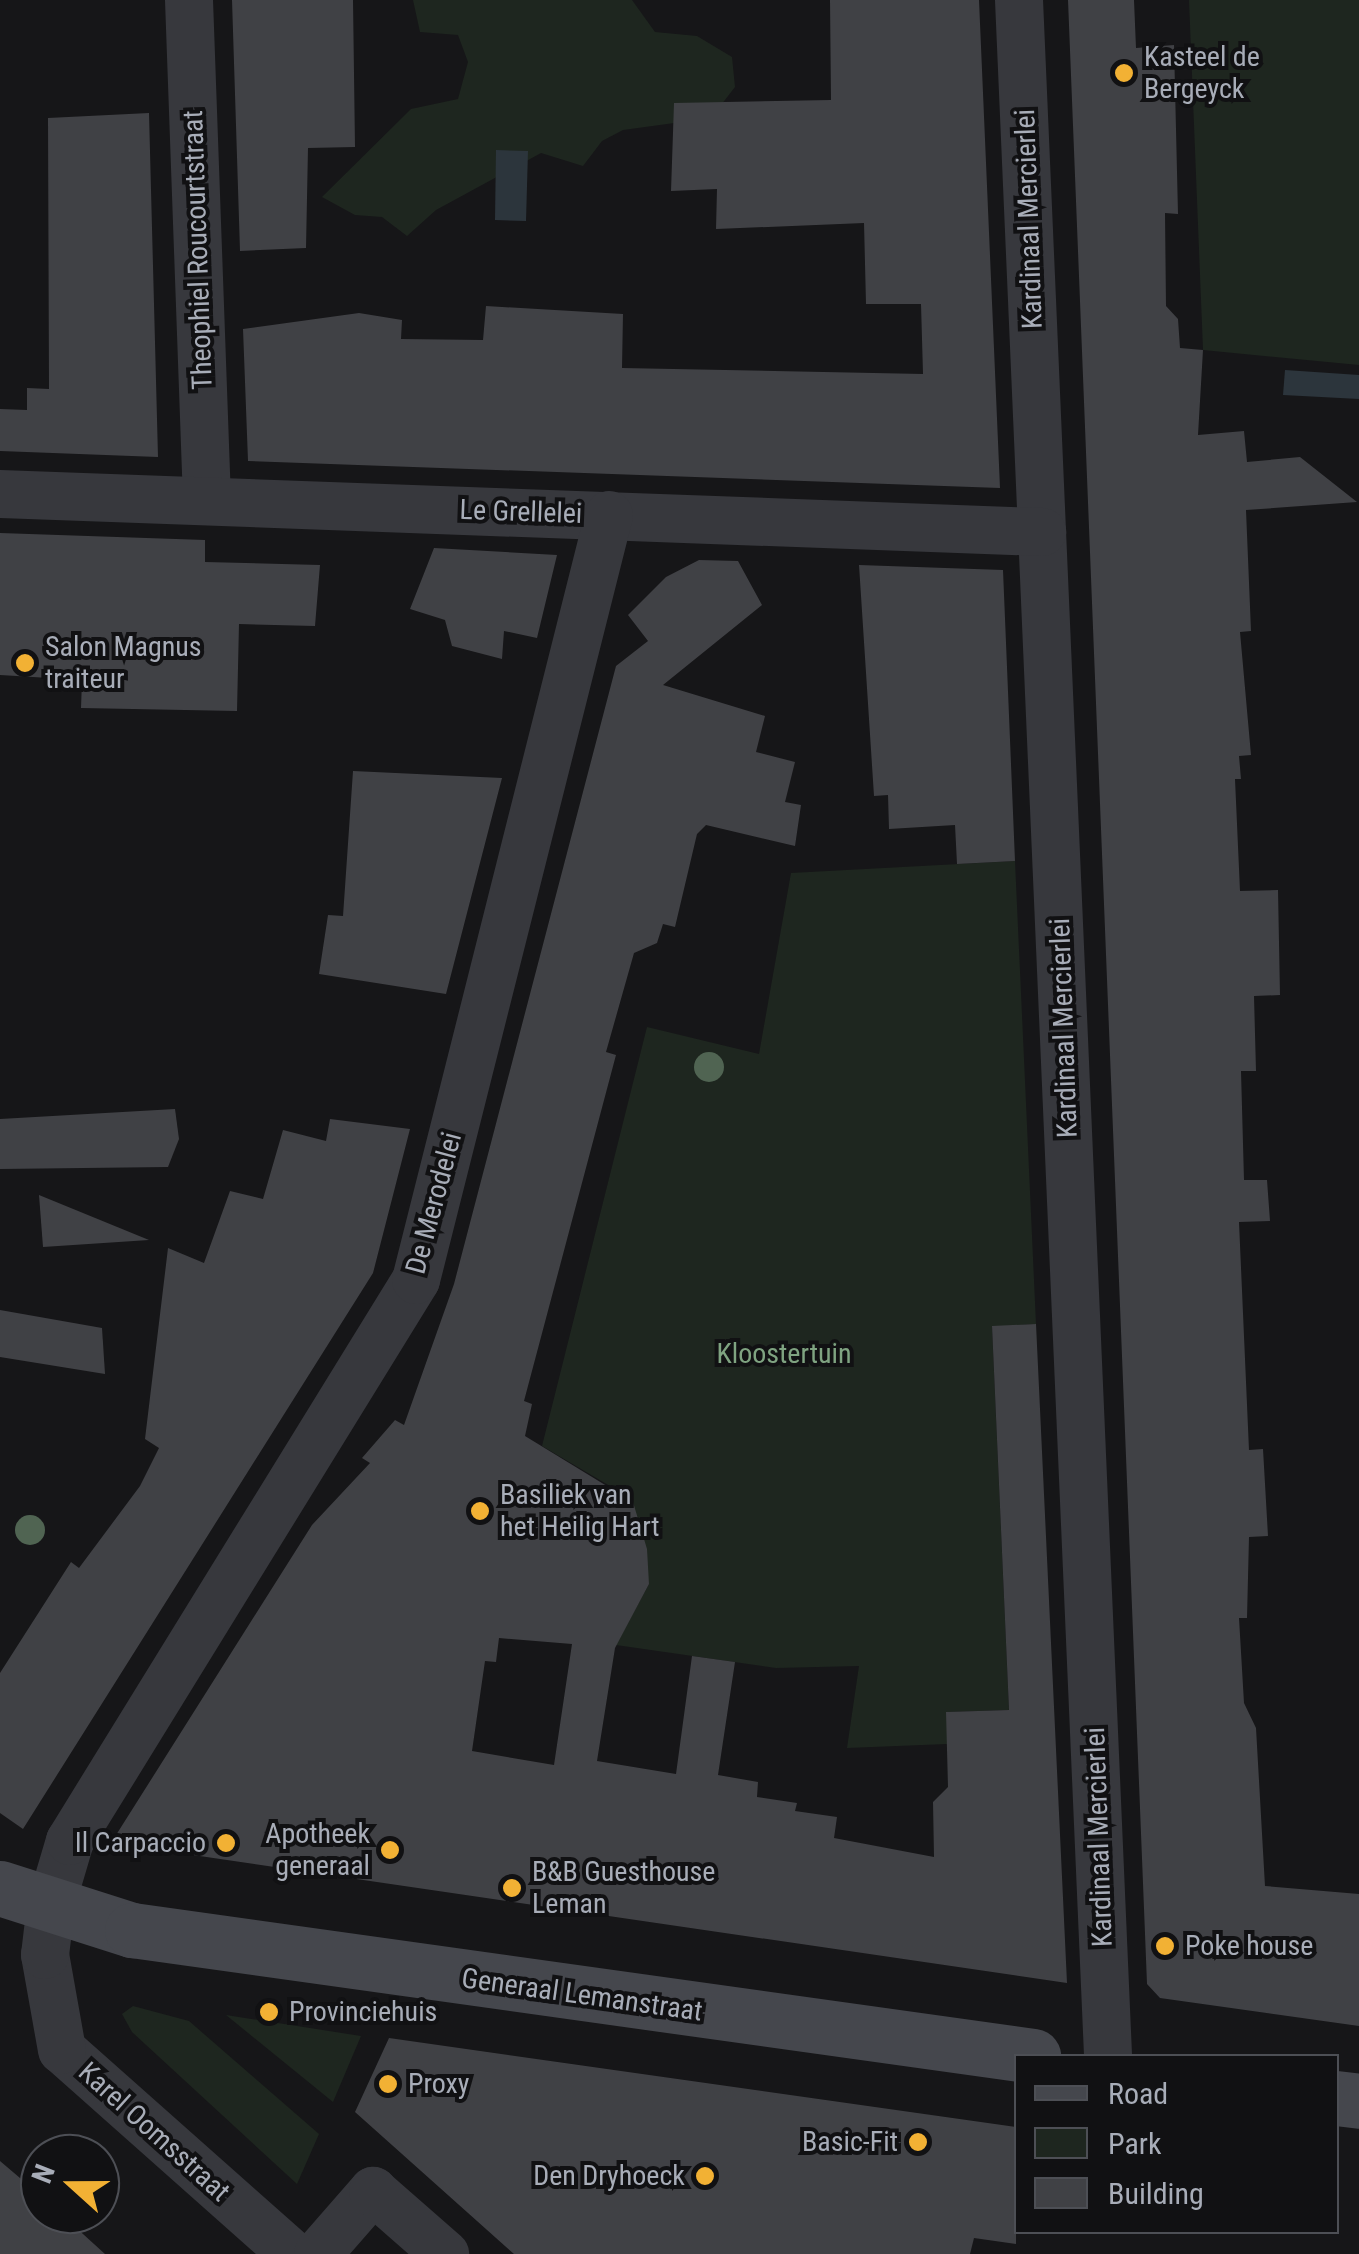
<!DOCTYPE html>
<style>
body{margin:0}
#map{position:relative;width:1359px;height:2254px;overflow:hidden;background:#161618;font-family:"Roboto Condensed",sans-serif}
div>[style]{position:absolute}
.green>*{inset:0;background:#1e261f}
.water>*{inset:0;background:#2c353c}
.building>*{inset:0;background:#404145}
.minor>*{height:48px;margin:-24px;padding:0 24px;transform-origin:24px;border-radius:24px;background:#37383d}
.secondary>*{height:55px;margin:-27.5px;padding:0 27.5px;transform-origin:27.5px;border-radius:27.5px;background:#45474d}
.trees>*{width:30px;height:30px;margin:-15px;border-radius:50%;background:#506452}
.dots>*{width:28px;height:28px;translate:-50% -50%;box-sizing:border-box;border:5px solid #111113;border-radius:50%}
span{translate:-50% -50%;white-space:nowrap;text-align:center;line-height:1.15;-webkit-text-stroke:8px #111113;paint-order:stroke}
.poi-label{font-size:28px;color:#a8adb8}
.left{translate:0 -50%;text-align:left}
.right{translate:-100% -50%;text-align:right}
.street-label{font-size:28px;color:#a8adb8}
.park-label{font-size:28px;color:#7fa381}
.legend{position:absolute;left:1014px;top:2054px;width:325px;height:180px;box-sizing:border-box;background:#111113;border:2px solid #4d4f55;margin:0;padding:12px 18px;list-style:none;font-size:30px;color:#a8adb8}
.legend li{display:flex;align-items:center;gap:20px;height:50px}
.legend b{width:50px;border:2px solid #4d4f55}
.north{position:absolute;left:20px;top:2134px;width:100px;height:100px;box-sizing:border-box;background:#111113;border:2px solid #4d4f55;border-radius:50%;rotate:291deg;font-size:28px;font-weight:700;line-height:40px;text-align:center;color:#a8adb8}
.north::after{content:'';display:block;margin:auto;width:35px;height:45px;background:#f2b134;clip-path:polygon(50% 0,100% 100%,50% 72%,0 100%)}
</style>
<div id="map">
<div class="green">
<div style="clip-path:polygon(413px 0,632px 0,655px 32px,697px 36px,732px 57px,735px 87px,711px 118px,623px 130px,602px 141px,583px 166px,541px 153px,436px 210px,407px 236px,382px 217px,355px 215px,322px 197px,411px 109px,458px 99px,468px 62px,458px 35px,420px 32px)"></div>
<div style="clip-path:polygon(1189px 0,1359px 0,1359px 365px,1203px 350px)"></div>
<div style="clip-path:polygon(1015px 861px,1036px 1324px,992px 1327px,1009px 1710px,947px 1712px,947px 1744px,847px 1748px,859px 1666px,776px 1668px,616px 1645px,649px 1584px,632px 1499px,542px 1446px,647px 1027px,759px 1054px,791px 873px)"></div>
<div style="clip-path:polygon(133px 2006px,189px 2021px,319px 2134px,297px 2184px,132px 2032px,122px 2014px)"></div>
<div style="clip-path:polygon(226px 2015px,361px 2036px,333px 2102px)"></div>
</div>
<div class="water">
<div style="clip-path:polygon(496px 150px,528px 151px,526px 221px,495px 220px)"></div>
<div style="clip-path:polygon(1285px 370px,1359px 375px,1359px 399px,1283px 395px)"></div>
</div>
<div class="building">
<div style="clip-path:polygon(232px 0,353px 0,355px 147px,308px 148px,306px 248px,240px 251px)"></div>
<div style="clip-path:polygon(830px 0,979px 0,1000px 488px,248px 461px,243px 329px,359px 313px,402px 320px,401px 339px,483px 340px,486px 306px,623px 314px,622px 368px,923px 374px,921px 304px,866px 304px,864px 223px,716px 229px,717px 189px,671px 191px,674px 103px,831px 100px)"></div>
<div style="clip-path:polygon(1068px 0,1134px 0,1136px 48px,1174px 45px,1178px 214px,1165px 213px,1166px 306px,1178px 319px,1180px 348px,1203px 350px,1198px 435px,1244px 431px,1247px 462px,1300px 457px,1357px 502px,1246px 510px,1251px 631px,1240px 632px,1251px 755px,1239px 756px,1241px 779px,1235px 779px,1240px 891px,1278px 890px,1280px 995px,1254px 996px,1256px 1071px,1241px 1071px,1244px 1180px,1267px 1180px,1270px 1221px,1239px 1222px,1249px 1450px,1263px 1449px,1268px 1536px,1249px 1537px,1247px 1618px,1239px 1618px,1244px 1703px,1256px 1728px,1265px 1886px,1359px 1894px,1359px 2026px,1160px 1998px,1147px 1984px)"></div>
<div style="clip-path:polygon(149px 113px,158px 457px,0 451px,0 409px,27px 410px,27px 388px,49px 389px,48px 118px)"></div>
<div style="clip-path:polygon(0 533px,205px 540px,205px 562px,320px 565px,315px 626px,239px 624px,237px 711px,81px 708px,82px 680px,0 675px)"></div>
<div style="clip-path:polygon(434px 548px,557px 555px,537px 638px,504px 631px,502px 659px,452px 646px,445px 620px,410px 609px)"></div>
<div style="clip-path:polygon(evenodd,699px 560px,738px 561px,762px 605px,663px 685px,765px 716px,756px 752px,795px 762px,785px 802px,801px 805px,795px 846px,706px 825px,697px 834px,675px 927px,663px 924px,657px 943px,634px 953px,606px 1052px,616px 1055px,524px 1401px,532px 1404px,525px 1436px,633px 1502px,647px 1549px,649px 1584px,615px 1648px,597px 1761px,676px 1774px,692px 1656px,735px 1662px,718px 1775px,758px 1782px,757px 1797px,797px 1803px,795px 1811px,837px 1817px,834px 1838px,934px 1857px,933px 1802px,948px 1787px,946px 1712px,1009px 1710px,992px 1326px,1036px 1324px,1067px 1983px,111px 1843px,312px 1525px,370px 1463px,362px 1458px,395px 1420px,404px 1425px,454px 1284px,616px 666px,648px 641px,628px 615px,666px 577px,699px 560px,499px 1638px,572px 1644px,554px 1765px,472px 1751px,485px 1661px,496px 1662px,499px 1638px)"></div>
<div style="clip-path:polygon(859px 565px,1003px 570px,1015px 861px,957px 864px,955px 825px,889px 829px,888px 795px,874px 796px)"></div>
<div style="clip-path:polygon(353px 771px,502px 778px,446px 994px,319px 974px,328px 915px,343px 916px)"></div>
<div style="clip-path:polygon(175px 1109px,179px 1139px,168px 1167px,0 1169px,0 1119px)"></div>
<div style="clip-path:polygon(330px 1119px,410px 1129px,373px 1273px,23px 1829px,0 1813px,0 1673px,71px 1562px,79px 1568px,140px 1486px,159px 1448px,145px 1439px,168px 1248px,204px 1263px,230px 1191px,263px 1199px,283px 1130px,326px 1141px)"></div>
<div style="clip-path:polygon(39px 1195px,149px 1240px,43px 1247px)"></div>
<div style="clip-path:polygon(0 1310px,102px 1328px,105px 1374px,0 1357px)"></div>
<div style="clip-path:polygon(389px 2038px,1016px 2127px,1016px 2244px,974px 2238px,970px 2254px,514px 2254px,355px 2112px)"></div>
<div style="clip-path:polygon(0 2161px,40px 2195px,40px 2214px,61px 2214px,105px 2254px,0 2254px)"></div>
</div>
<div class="minor">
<div style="left:189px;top:0;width:500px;rotate:87.94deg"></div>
<div style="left:1019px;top:0;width:2058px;rotate:87.52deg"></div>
<div style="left:0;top:494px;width:1043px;rotate:2.09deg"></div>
<div style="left:292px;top:2254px;width:307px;rotate:-138.4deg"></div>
<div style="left:62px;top:2050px;width:97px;rotate:-100.1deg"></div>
<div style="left:45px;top:1955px;width:50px;rotate:-83.2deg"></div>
<div style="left:51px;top:1905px;width:67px;rotate:-73.5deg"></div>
<div style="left:70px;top:1841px;width:659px;rotate:-58.34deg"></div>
<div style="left:416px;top:1280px;width:789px;rotate:-75.84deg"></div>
<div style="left:318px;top:2254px;width:84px;rotate:-48.9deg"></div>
<div style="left:373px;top:2191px;width:96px;rotate:41.2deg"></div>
</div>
<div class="secondary">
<div style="left:0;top:1888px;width:139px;rotate:17.7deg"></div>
<div style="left:132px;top:1930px;width:910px;rotate:7.96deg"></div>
<div style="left:1336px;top:2098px;width:23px;rotate:7deg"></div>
</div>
<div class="trees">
<div style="left:709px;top:1067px"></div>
<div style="left:30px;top:1530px"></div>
</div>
<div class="dots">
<div style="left:1124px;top:73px;background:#f2b134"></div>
<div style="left:25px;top:663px;background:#f2b134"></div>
<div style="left:480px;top:1511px;background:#f2b134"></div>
<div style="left:226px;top:1843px;background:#f2b134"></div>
<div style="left:390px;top:1850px;background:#f2b134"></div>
<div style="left:512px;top:1888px;background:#f2b134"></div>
<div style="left:1165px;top:1946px;background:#f2b134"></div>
<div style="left:269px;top:2012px;background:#f2b134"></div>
<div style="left:388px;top:2084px;background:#f2b134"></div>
<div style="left:918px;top:2142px;background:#f2b134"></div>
<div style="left:705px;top:2176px;background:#f2b134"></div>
</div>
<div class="poi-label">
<span class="left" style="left:1144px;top:73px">Kasteel de<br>Bergeyck</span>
<span class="left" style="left:45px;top:663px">Salon Magnus<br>traiteur</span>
<span class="left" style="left:500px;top:1511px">Basiliek van<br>het Heilig Hart</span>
<span class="right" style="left:370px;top:1850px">Apotheek<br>generaal</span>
<span class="right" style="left:206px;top:1843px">Il Carpaccio</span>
<span class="left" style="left:532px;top:1888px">B&amp;B Guesthouse<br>Leman</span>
<span class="left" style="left:1185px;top:1946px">Poke house</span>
<span class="left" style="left:289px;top:2012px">Provinciehuis</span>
<span class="left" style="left:408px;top:2084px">Proxy</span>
<span class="right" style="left:898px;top:2142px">Basic-Fit</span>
<span class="right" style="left:685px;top:2176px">Den Dryhoeck</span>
</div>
<div class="street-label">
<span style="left:1029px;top:219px;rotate:-92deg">Kardinaal Mercierlei</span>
<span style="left:198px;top:250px;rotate:-92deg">Theophiel Roucourtstraat</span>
<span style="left:521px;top:512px;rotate:2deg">Le Grellelei</span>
<span style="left:1064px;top:1028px;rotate:-92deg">Kardinaal Mercierlei</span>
<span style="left:434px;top:1203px;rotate:-75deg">De Merodelei</span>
<span style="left:1099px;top:1837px;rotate:-92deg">Kardinaal Mercierlei</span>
<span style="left:582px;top:1995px;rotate:8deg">Generaal Lemanstraat</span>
<span style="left:154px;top:2132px;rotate:42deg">Karel Oomsstraat</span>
</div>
<div class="park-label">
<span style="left:784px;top:1354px">Kloostertuin</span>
</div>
<ul class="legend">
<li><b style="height:12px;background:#45474d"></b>Road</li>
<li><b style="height:28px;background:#1e261f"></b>Park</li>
<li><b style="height:28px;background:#404145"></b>Building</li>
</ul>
<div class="north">N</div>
</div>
